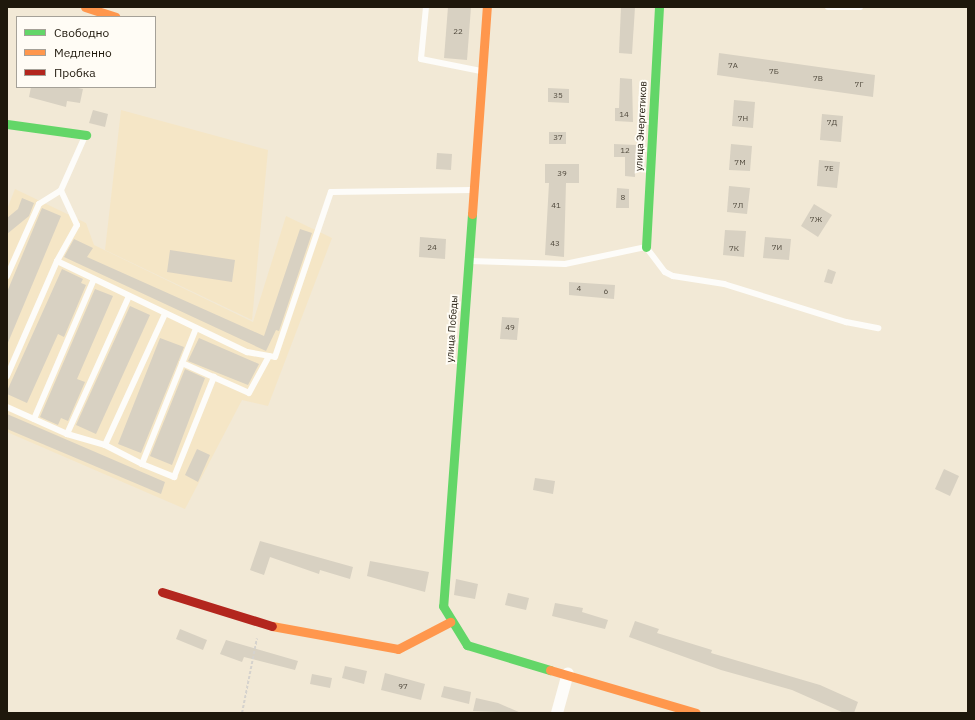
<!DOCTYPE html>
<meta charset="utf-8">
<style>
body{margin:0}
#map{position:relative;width:975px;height:720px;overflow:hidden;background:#f2e9d6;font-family:"IBM Plex Sans",sans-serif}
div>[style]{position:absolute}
.built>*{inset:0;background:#f5e6c6}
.building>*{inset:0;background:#d8d1c2}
.path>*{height:2px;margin-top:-1px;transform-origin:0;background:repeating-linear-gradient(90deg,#d5d2cd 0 3px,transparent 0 5px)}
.lane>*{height:6px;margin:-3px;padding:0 3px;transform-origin:3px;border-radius:3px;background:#fdfcf9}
.street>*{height:12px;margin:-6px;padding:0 6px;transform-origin:6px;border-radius:6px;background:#fdfcf9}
.fast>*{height:9px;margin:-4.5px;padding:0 4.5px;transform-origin:4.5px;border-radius:4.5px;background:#63d668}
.slow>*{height:9px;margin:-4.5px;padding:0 4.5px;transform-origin:4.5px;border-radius:4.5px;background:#ff974d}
.jam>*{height:9px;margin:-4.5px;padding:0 4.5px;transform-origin:4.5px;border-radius:4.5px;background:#b3261e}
span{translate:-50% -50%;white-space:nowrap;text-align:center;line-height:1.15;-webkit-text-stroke:4px #fffcf5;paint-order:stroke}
.number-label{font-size:8px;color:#4f483c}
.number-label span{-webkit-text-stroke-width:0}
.street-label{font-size:10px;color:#1f180c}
.frame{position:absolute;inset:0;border:8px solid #1f180c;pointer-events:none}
.legend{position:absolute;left:16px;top:16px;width:140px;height:72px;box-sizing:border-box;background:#fffcf5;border:1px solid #a5a198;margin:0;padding:5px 7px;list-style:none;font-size:12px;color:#1f180c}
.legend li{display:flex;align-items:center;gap:8px;height:20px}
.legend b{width:20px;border:1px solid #a5a198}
</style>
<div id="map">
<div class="built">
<div style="clip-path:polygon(121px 110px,268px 150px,252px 320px,105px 250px)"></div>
<div style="clip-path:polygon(15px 189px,86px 223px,94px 245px,253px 322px,286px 216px,332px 238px,268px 406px,242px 400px,185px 509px,7px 432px,7px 209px)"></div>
</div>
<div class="building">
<div style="clip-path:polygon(448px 7px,471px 7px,467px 60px,444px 58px)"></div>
<div style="clip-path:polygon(621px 7px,635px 7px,632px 54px,619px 53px)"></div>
<div style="clip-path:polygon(719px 53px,875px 75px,873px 97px,717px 75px)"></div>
<div style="clip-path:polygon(620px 78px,632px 79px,633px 122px,615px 121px,615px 108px,619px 108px)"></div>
<div style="clip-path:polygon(31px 87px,73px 87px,83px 89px,80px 103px,67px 101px,66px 107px,29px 97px)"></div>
<div style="clip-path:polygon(548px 88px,569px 89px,569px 103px,548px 102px)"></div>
<div style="clip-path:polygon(734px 100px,755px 102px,753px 128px,732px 126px)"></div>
<div style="clip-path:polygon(93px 110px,108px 114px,105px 127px,89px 123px)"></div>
<div style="clip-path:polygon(822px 114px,843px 116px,841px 142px,820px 140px)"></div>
<div style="clip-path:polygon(549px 132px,566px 132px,566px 144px,549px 144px)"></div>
<div style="clip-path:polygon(614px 144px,636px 145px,635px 177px,625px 176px,625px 157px,614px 157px)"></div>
<div style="clip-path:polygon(731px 144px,752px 146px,750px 171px,729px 170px)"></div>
<div style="clip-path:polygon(437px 153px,452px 154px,451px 170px,436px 169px)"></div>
<div style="clip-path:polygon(819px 160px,840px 162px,837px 188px,817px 186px)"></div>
<div style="clip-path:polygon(545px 164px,579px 164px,579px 183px,566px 183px,564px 257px,545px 255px,549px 183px,545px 183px)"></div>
<div style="clip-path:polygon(729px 186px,750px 188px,747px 214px,727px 212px)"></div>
<div style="clip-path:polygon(617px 188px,629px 189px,629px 208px,616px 208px)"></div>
<div style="clip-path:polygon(22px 198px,34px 203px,29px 216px,7px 234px,7px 218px,18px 209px)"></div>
<div style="clip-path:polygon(814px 204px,832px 215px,818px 237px,801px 226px)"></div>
<div style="clip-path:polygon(42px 208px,61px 216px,7px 345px,7px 292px)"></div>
<div style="clip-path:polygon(300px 229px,312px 233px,279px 331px,276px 330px,266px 351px,64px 257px,74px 239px,93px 248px,87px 257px,264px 336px)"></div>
<div style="clip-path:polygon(725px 230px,746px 231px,744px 257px,723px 255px)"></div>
<div style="clip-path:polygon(420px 237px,446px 239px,445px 259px,419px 257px)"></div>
<div style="clip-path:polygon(765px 237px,791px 239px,789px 260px,763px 258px)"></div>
<div style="clip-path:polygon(170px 250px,235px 260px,232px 282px,167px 272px)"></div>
<div style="clip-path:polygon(62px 269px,83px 279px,81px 283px,86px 285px,64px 337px,58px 334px,27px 403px,7px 394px,7px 391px)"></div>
<div style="clip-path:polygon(828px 269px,836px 272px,832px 284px,824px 282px)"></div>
<div style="clip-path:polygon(569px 282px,615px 285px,614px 299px,569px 295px)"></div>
<div style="clip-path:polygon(95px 289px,113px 296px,77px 379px,85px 382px,68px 421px,61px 418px,58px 425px,40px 417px)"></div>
<div style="clip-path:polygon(130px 306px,150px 315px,96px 434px,76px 425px)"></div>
<div style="clip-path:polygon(502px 317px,519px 318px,517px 340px,500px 339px)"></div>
<div style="clip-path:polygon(160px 338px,184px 347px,141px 453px,118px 444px)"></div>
<div style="clip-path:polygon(199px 338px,259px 364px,248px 385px,188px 361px)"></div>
<div style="clip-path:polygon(185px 369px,205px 378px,172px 465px,150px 456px)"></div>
<div style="clip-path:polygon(7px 414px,165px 482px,161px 494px,7px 429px)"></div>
<div style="clip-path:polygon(197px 449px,210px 455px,198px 482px,185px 475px)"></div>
<div style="clip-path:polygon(944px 469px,959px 476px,950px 496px,935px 489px)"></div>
<div style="clip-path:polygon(535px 478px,555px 481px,553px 494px,533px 490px)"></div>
<div style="clip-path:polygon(260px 541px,353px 567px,350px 579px,320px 570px,319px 574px,270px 557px,264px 575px,250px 570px)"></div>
<div style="clip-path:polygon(370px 561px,429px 572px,425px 592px,367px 576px)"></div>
<div style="clip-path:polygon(456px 579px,478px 584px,475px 599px,454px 595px)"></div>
<div style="clip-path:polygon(508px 593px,529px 598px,526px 610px,505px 605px)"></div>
<div style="clip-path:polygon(555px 603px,583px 608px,582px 612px,608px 620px,605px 629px,552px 616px)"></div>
<div style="clip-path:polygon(635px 621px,659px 629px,657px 633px,712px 650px,711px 653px,820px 685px,858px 702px,854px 713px,844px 713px,792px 690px,721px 670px,629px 637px)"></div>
<div style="clip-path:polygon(180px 629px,207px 640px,203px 650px,176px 639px)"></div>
<div style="clip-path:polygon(226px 640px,298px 661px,295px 670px,244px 657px,242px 662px,220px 654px)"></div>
<div style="clip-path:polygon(345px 666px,367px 671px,364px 684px,342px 678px)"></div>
<div style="clip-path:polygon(385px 673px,425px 684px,421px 700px,381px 690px)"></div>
<div style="clip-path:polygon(312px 674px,332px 678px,330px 688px,310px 684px)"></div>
<div style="clip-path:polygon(444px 686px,471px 692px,469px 704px,441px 697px)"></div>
<div style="clip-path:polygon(476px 698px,498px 703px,521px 713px,473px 711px)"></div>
</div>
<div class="path">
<div style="left:242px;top:713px;width:76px;rotate:-78.7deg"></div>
</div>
<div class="lane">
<div style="left:426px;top:7px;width:52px;rotate:95.5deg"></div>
<div style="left:421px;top:59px;width:61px;rotate:11.3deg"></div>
<div style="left:828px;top:7px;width:32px"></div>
<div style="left:57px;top:261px;width:211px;rotate:25.6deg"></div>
<div style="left:247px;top:352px;width:28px;rotate:10deg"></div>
<div style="left:275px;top:357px;width:174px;rotate:-71.3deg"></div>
<div style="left:331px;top:192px;width:141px;rotate:-0.8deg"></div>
<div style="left:470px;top:261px;width:95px;rotate:1.8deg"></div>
<div style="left:565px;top:264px;width:83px;rotate:-11.9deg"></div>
<div style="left:646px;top:247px;width:31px;rotate:53deg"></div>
<div style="left:665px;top:272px;width:9px;rotate:27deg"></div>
<div style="left:673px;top:276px;width:52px;rotate:8.9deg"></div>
<div style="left:724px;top:284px;width:128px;rotate:17.3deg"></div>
<div style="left:846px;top:322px;width:33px;rotate:11deg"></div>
<div style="left:7px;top:276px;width:79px;rotate:-66deg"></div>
<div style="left:39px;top:204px;width:26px;rotate:-32deg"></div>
<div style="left:182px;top:363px;width:73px;rotate:24.1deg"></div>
<div style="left:249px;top:393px;width:42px;rotate:-61.6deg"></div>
<div style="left:7px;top:376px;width:125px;rotate:-66.5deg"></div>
<div style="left:57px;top:261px;width:41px;rotate:-60.9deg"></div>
<div style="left:77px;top:225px;width:38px;rotate:-115deg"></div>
<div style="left:61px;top:190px;width:59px;rotate:-66deg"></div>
<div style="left:7px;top:407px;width:66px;rotate:24.2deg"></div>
<div style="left:67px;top:434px;width:40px;rotate:16deg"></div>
<div style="left:105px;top:445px;width:144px;rotate:-65.4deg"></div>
<div style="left:34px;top:419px;width:152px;rotate:-66.8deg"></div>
<div style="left:67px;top:434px;width:151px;rotate:-65.8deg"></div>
<div style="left:105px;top:445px;width:42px;rotate:27.2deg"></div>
<div style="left:142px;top:464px;width:146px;rotate:-68.3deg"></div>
<div style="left:142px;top:464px;width:35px;rotate:22deg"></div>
<div style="left:174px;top:477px;width:108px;rotate:-68.2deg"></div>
</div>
<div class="street">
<div style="left:557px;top:713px;width:41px;rotate:-74.6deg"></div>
</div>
<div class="fast">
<div style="left:7px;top:124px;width:80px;rotate:7.9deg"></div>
<div style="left:472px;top:214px;width:393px;rotate:94.2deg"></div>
<div style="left:443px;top:606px;width:46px;rotate:58.4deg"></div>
<div style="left:467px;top:645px;width:87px;rotate:16.8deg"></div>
<div style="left:646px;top:247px;width:240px;rotate:-86.9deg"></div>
</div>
<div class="slow">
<div style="left:85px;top:7px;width:32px;rotate:18deg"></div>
<div style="left:472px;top:214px;width:208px;rotate:-85.9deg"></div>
<div style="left:272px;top:626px;width:128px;rotate:10.3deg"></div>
<div style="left:398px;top:649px;width:59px;rotate:-27.4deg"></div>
<div style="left:550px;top:670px;width:152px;rotate:16.4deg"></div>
</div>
<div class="jam">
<div style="left:162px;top:592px;width:115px;rotate:17.2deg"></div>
</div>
<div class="number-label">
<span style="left:458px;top:32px">22</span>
<span style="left:733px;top:66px">7А</span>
<span style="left:774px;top:72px">7Б</span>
<span style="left:818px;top:79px">7В</span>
<span style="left:859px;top:85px">7Г</span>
<span style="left:558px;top:96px">35</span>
<span style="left:624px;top:115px">14</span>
<span style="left:743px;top:119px">7Н</span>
<span style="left:832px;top:123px">7Д</span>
<span style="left:558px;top:138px">37</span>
<span style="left:625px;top:151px">12</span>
<span style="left:740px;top:163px">7М</span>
<span style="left:829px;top:169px">7Е</span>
<span style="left:562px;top:174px">39</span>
<span style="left:623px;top:198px">8</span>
<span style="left:556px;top:206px">41</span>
<span style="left:738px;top:206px">7Л</span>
<span style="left:816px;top:220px">7Ж</span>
<span style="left:555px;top:244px">43</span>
<span style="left:432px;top:248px">24</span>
<span style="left:777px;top:248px">7И</span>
<span style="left:734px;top:249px">7К</span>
<span style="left:579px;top:289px">4</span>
<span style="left:606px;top:292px">6</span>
<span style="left:510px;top:328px">49</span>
<span style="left:403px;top:687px">97</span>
</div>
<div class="street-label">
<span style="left:641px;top:126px;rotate:-87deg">улица Энергетиков</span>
<span style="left:452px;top:329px;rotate:-86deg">улица Победы</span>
</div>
<div class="frame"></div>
<ul class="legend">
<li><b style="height:5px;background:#63d668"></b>Свободно</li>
<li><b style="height:5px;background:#ff974d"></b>Медленно</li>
<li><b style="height:5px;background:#b3261e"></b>Пробка</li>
</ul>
</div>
